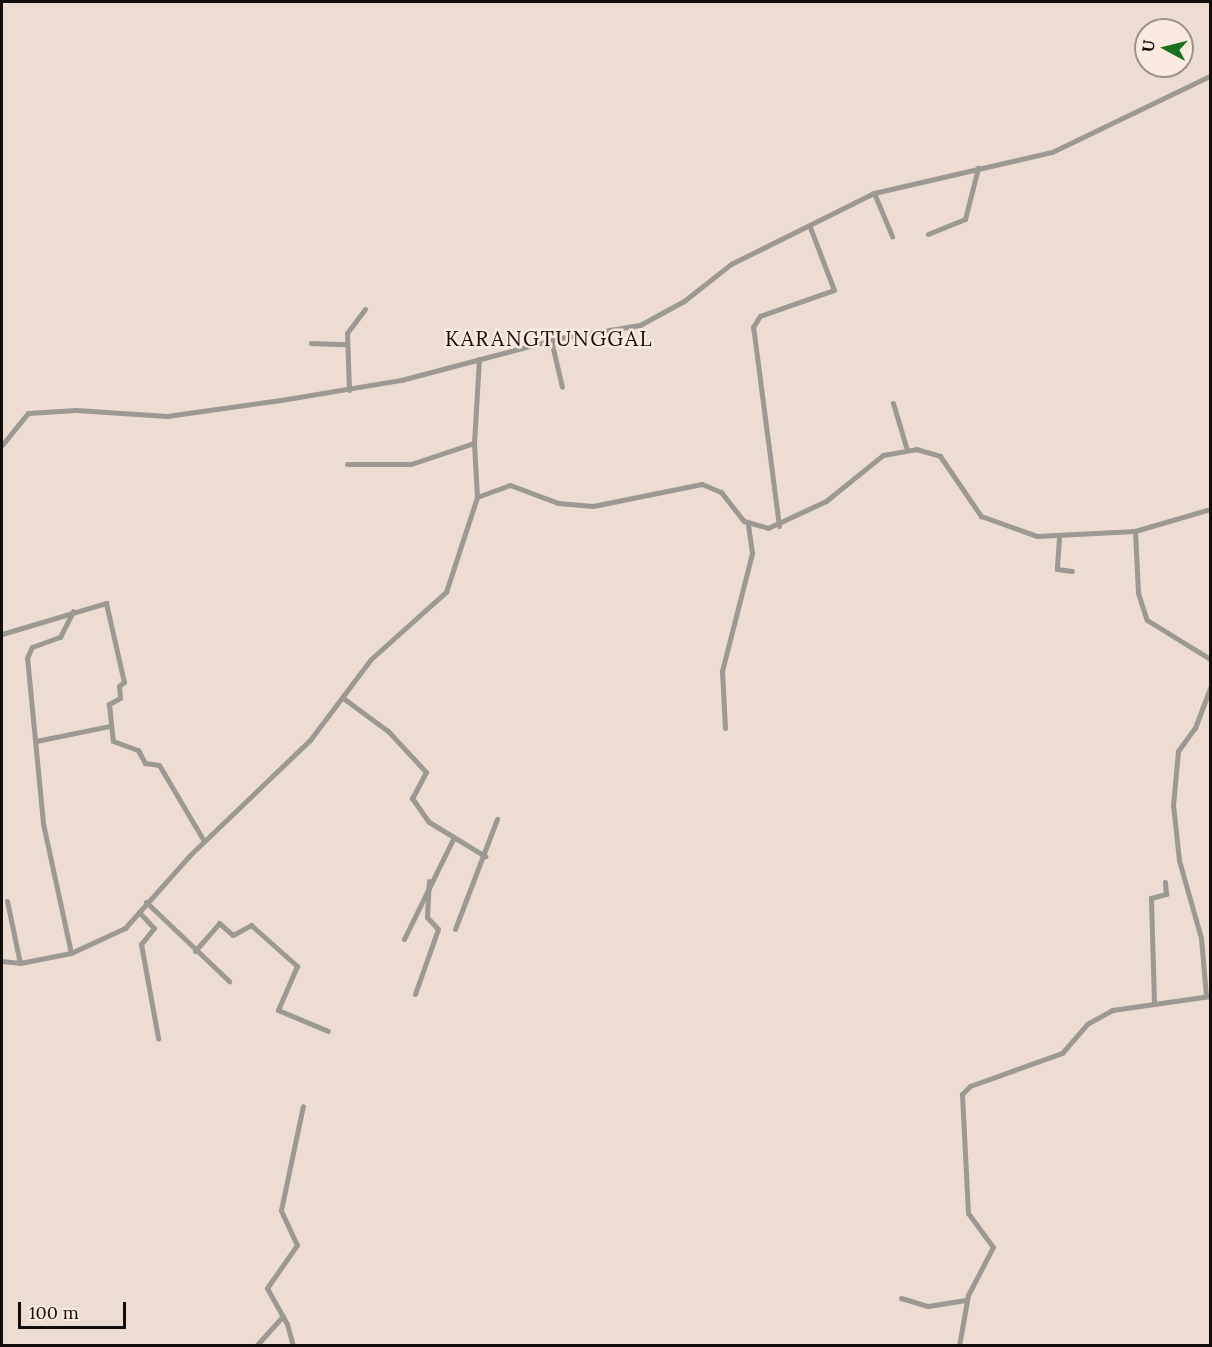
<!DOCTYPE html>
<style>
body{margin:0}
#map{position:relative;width:1212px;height:1347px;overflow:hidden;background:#ecdcd1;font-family:Lora,serif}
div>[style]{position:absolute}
.minor>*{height:5px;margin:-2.5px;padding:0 2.5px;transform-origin:2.5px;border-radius:2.5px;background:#9b9992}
span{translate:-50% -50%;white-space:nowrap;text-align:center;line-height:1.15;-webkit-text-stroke:5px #f9e9de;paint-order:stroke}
.quarter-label{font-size:21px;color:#130e0b;letter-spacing:1.5px}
.frame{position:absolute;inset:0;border:3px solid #130e0b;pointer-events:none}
.north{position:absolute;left:1134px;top:18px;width:60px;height:60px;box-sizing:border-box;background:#f9e9de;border:2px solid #9d918a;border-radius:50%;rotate:277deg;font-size:16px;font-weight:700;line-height:24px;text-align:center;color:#130e0b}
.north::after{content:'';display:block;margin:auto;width:21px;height:27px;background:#17711d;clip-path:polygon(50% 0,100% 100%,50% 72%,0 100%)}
.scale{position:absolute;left:18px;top:1302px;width:108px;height:27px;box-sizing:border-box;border:3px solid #130e0b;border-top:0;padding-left:8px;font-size:18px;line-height:21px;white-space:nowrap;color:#130e0b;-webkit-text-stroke:4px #f9e9de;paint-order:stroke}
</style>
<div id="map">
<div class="minor">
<div style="left:874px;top:193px;width:47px;rotate:67.3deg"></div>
<div style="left:928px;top:234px;width:40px;rotate:-22deg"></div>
<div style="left:965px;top:219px;width:53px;rotate:-75.7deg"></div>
<div style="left:551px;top:340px;width:48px;rotate:76.8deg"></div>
<div style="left:311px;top:343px;width:34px;rotate:2deg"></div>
<div style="left:349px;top:390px;width:57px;rotate:-92deg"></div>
<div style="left:347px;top:333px;width:30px;rotate:-53deg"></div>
<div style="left:893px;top:403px;width:49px;rotate:73.4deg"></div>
<div style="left:2px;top:445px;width:41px;rotate:-50.9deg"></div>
<div style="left:28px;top:413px;width:48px;rotate:-3.6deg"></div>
<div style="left:76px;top:410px;width:91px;rotate:3.8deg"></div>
<div style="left:167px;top:416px;width:115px;rotate:-8deg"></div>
<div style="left:281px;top:400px;width:122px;rotate:-9.5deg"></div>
<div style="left:401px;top:380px;width:164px;rotate:-14.8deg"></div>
<div style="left:560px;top:338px;width:81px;rotate:-9.2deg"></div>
<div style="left:640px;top:325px;width:50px;rotate:-28.6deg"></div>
<div style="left:684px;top:301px;width:60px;rotate:-38.2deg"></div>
<div style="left:731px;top:264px;width:160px;rotate:-26.4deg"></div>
<div style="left:874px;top:193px;width:183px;rotate:-13deg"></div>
<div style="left:1052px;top:152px;width:175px;rotate:-25.7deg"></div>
<div style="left:347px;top:464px;width:64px"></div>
<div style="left:411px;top:464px;width:66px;rotate:-18.4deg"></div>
<div style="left:477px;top:497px;width:35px;rotate:-20deg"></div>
<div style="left:510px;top:485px;width:51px;rotate:20.6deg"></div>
<div style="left:558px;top:503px;width:35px;rotate:5deg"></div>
<div style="left:593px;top:506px;width:111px;rotate:-11.4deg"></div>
<div style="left:702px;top:484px;width:21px;rotate:23deg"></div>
<div style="left:721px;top:492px;width:37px;rotate:52deg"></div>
<div style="left:744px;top:521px;width:25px;rotate:16deg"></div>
<div style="left:768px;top:528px;width:64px;rotate:-25deg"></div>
<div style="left:826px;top:501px;width:73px;rotate:-38.9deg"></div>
<div style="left:883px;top:455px;width:34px;rotate:-10deg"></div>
<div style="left:916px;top:449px;width:25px;rotate:16deg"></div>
<div style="left:940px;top:456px;width:73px;rotate:55.7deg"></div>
<div style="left:981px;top:516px;width:59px;rotate:19.7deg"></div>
<div style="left:1037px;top:536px;width:98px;rotate:-2.9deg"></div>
<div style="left:1135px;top:531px;width:78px;rotate:-16.3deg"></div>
<div style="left:779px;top:526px;width:201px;rotate:-97.4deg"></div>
<div style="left:753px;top:327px;width:13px;rotate:-58deg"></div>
<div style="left:760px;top:316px;width:78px;rotate:-19.4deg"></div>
<div style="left:834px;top:290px;width:67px;rotate:-110.9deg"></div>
<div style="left:1135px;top:531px;width:62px;rotate:87.2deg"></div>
<div style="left:1138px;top:593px;width:28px;rotate:72deg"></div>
<div style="left:1147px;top:620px;width:74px;rotate:31.8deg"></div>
<div style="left:1059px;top:538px;width:31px;rotate:94deg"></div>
<div style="left:1057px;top:569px;width:15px;rotate:8deg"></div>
<div style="left:2px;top:634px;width:109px;rotate:-16.6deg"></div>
<div style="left:106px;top:603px;width:81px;rotate:77.2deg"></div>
<div style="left:124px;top:682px;width:6px;rotate:141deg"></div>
<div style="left:119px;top:686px;width:12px;rotate:85deg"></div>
<div style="left:120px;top:698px;width:13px;rotate:151deg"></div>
<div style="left:109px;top:704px;width:37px;rotate:84deg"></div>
<div style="left:113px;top:741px;width:27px;rotate:20deg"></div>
<div style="left:138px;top:750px;width:15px;rotate:62deg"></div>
<div style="left:145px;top:763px;width:14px;rotate:8deg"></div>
<div style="left:159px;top:765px;width:88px;rotate:59.4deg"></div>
<div style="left:343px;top:698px;width:56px;rotate:36.3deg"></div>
<div style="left:388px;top:731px;width:56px;rotate:47.2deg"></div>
<div style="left:426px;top:772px;width:30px;rotate:118deg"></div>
<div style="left:412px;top:798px;width:29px;rotate:55deg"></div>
<div style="left:429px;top:822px;width:66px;rotate:31.3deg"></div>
<div style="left:725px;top:728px;width:57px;rotate:-93deg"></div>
<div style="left:722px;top:671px;width:122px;rotate:-75.7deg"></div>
<div style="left:752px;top:553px;width:29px;rotate:-98deg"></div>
<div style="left:36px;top:741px;width:76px;rotate:-11.5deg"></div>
<div style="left:7px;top:901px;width:63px;rotate:78.2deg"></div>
<div style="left:146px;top:902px;width:115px;rotate:43.6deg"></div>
<div style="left:139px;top:912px;width:22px;rotate:47deg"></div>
<div style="left:154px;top:928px;width:21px;rotate:129deg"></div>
<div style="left:141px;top:944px;width:96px;rotate:79.7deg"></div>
<div style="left:455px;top:929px;width:118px;rotate:-69.1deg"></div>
<div style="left:404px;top:939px;width:111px;rotate:-63.9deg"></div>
<div style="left:195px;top:951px;width:37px;rotate:-49deg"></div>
<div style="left:219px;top:923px;width:18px;rotate:41deg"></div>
<div style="left:233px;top:935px;width:21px;rotate:-29deg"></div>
<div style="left:251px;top:925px;width:62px;rotate:41.7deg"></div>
<div style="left:297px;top:966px;width:48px;rotate:113.4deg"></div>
<div style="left:278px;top:1010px;width:54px;rotate:22.8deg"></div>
<div style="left:71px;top:953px;width:133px;rotate:-102.2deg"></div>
<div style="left:43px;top:823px;width:166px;rotate:-95.5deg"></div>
<div style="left:27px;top:658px;width:12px;rotate:-66deg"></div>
<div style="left:32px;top:647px;width:30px;rotate:-20deg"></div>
<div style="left:60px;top:637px;width:29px;rotate:-63deg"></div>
<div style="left:2px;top:961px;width:18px;rotate:6deg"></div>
<div style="left:20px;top:963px;width:52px;rotate:-11.1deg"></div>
<div style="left:71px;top:953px;width:60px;rotate:-24.8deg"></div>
<div style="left:125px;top:928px;width:98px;rotate:-48.3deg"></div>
<div style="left:190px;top:855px;width:166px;rotate:-43.8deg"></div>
<div style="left:310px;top:740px;width:101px;rotate:-53deg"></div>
<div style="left:371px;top:659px;width:101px;rotate:-41.8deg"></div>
<div style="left:446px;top:592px;width:100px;rotate:-71.9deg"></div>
<div style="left:477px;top:497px;width:54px;rotate:-93.2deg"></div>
<div style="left:474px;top:443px;width:84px;rotate:-86.6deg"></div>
<div style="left:415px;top:994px;width:69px;rotate:-70.5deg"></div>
<div style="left:438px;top:929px;width:16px;rotate:-133deg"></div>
<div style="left:427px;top:917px;width:36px;rotate:-87deg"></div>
<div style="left:1206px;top:996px;width:58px;rotate:-94.9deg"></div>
<div style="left:1201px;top:938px;width:81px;rotate:-105.8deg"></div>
<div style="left:1179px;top:860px;width:55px;rotate:-96.2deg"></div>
<div style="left:1173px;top:805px;width:54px;rotate:-84.7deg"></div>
<div style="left:1178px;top:751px;width:29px;rotate:-54deg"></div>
<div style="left:1195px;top:728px;width:43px;rotate:-69.4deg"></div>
<div style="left:1154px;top:1002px;width:104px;rotate:-91.7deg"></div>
<div style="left:1151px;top:898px;width:16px;rotate:-15deg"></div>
<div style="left:1166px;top:894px;width:12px;rotate:-95deg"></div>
<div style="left:901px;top:1298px;width:28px;rotate:17deg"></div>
<div style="left:928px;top:1306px;width:38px;rotate:-9deg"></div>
<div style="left:256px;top:1346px;width:40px;rotate:-48deg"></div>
<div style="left:293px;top:1346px;width:23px;rotate:-105deg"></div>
<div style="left:287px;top:1324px;width:41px;rotate:-119.1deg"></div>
<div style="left:267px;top:1288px;width:52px;rotate:-55.1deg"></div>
<div style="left:297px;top:1245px;width:38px;rotate:-115deg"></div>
<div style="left:281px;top:1210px;width:106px;rotate:-78.1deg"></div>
<div style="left:959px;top:1346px;width:52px;rotate:-80deg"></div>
<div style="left:968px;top:1295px;width:54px;rotate:-62.5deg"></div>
<div style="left:993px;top:1247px;width:42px;rotate:-126.3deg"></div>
<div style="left:968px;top:1213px;width:119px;rotate:-92.9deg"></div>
<div style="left:962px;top:1094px;width:11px;rotate:-45deg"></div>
<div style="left:970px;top:1086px;width:98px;rotate:-19.7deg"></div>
<div style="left:1062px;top:1053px;width:38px;rotate:-49deg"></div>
<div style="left:1087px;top:1024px;width:29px;rotate:-29deg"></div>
<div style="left:1112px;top:1010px;width:99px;rotate:-8.1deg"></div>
</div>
<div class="quarter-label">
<span style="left:549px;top:339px">KARANGTUNGGAL</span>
</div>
<div class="frame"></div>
<div class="north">U</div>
<div class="scale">100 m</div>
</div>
